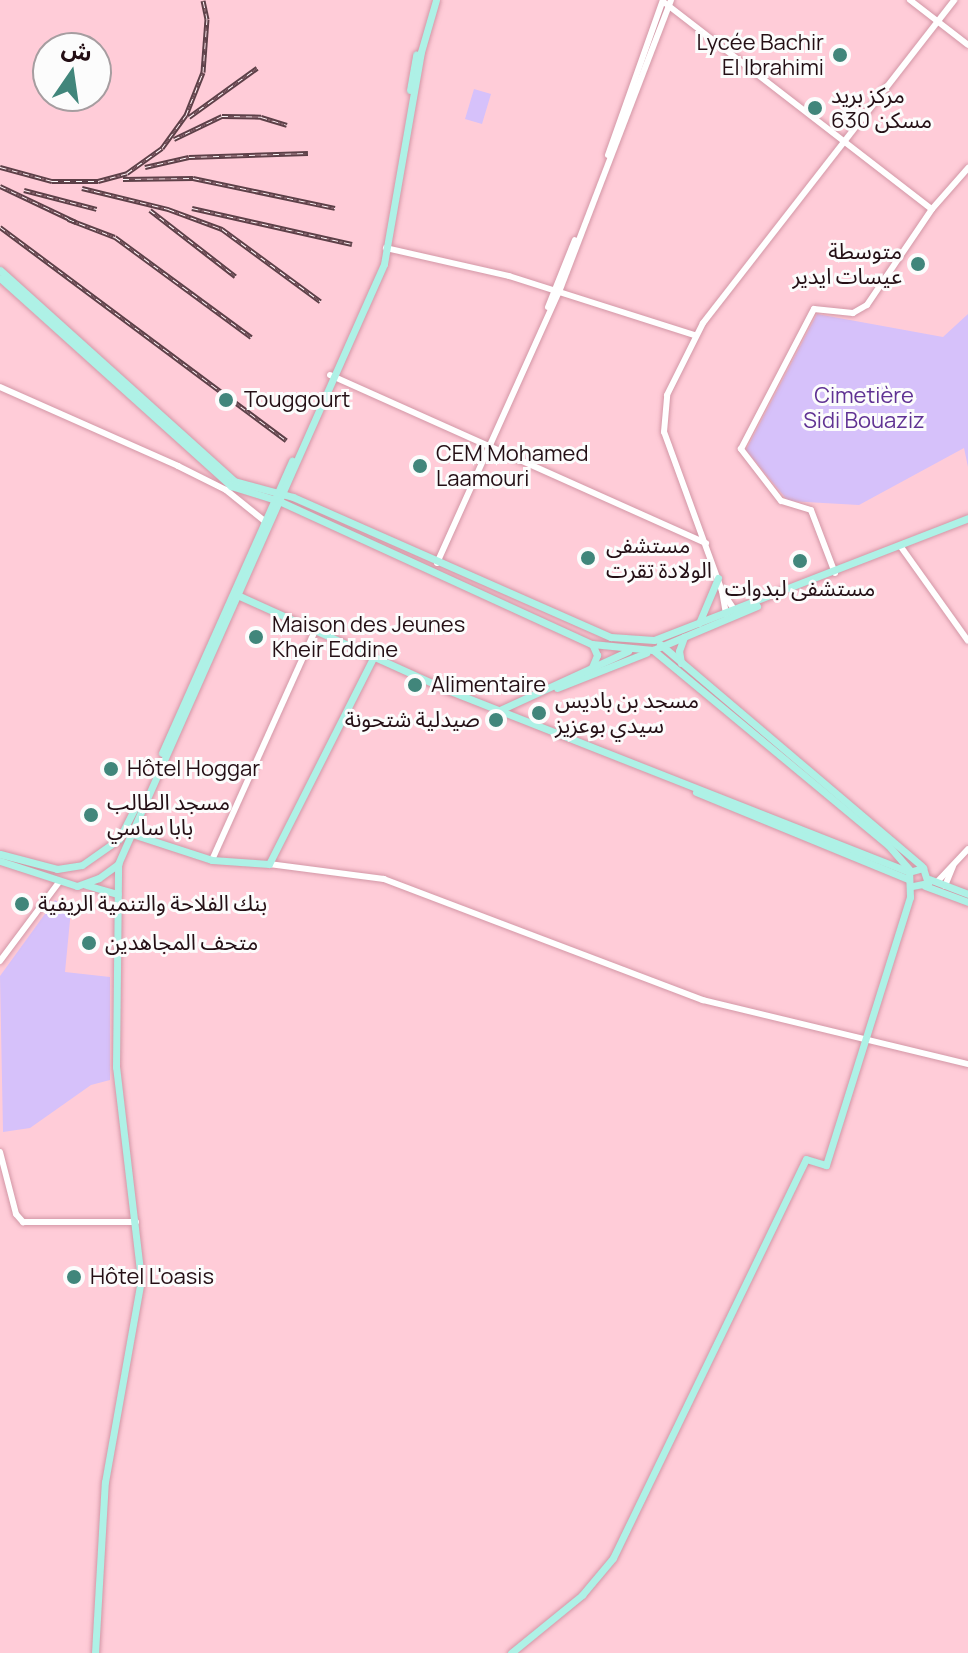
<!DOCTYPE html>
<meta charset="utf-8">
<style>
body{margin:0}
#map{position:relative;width:968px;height:1653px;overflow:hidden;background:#ffccd8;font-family:Manrope,"Noto Sans Arabic",sans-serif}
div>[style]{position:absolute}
.green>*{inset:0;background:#d6c1fa}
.roads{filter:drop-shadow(0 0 2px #d397a6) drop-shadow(0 0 2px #d397a6)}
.minor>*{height:6px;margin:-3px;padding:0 3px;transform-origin:3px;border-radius:3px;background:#fff}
.major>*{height:7px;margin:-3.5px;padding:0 3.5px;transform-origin:3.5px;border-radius:3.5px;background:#aef1e6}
.rail>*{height:5px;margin-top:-2.5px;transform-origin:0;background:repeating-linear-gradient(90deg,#fcfcfc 0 6px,#5d4048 0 12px);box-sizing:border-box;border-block:2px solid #5d4048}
.dots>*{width:22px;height:22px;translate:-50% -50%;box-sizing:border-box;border:4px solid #fcfcfc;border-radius:50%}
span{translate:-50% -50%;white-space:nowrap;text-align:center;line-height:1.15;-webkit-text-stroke:6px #fcfcfc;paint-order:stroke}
.poi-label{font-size:22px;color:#240f15}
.right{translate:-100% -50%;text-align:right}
.left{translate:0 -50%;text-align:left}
.park-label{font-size:22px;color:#603293}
.north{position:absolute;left:32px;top:32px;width:80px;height:80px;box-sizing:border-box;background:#fcfcfc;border:2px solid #a69da0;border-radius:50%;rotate:13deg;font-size:22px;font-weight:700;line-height:32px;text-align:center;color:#240f15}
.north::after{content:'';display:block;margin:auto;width:28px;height:36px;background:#41867b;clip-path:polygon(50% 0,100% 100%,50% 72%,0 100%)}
</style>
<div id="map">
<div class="green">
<div style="clip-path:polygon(474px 89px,491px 94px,482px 124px,465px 119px)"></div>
<div style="clip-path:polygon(817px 314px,943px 337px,968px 314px,968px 467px,964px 448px,859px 505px,788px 501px,746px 450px)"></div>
<div style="clip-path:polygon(55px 900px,71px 910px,65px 972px,110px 977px,110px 1080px,91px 1085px,30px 1128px,3px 1132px,0 976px)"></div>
</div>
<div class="roads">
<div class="minor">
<div style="left:910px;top:0;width:73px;rotate:37.8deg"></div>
<div style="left:665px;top:3px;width:337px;rotate:37.7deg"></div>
<div style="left:608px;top:155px;width:164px;rotate:-70.5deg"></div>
<div style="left:386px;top:248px;width:126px;rotate:12.8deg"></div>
<div style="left:509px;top:276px;width:194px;rotate:17.7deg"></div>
<div style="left:548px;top:307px;width:72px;rotate:-68.1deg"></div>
<div style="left:330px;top:375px;width:412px;rotate:24.1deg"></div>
<div style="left:0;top:387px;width:195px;rotate:23.9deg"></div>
<div style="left:178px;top:466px;width:54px;rotate:26.6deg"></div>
<div style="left:226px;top:490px;width:53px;rotate:38.8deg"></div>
<div style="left:901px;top:547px;width:115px;rotate:54.5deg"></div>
<div style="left:437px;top:563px;width:297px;rotate:-65.8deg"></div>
<div style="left:559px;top:292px;width:313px;rotate:-69deg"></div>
<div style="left:835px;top:573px;width:67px;rotate:-110.9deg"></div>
<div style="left:811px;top:510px;width:31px;rotate:-163deg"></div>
<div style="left:781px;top:501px;width:66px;rotate:-127.6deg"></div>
<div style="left:741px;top:449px;width:158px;rotate:-62.5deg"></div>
<div style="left:814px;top:309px;width:39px;rotate:6deg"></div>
<div style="left:853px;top:313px;width:16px;rotate:-30deg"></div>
<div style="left:867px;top:305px;width:116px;rotate:-55.9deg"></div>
<div style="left:932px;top:209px;width:55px;rotate:-48.7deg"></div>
<div style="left:722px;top:591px;width:23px;rotate:80deg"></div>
<div style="left:735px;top:611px;width:24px;rotate:-123deg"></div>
<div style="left:722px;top:591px;width:169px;rotate:-110deg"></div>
<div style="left:664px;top:432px;width:37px;rotate:-85deg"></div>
<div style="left:667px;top:395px;width:80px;rotate:-63.4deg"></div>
<div style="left:703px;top:323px;width:409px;rotate:-52.1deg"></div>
<div style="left:212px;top:860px;width:251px;rotate:-65.8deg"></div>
<div style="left:269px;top:864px;width:116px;rotate:7.4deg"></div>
<div style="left:384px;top:879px;width:341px;rotate:20.8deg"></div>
<div style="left:703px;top:1000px;width:273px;rotate:13.6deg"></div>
<div style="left:937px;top:882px;width:45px;rotate:-46.8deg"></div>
<div style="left:945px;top:886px;width:22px;rotate:-68deg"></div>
<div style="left:0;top:961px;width:99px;rotate:-53.2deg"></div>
<div style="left:0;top:1152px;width:64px;rotate:75.5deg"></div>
<div style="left:16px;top:1214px;width:11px;rotate:49deg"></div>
<div style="left:23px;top:1222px;width:113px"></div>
</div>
<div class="major">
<div style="left:410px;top:90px;width:36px;rotate:-80deg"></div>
<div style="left:0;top:270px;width:315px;rotate:42deg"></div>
<div style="left:234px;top:481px;width:61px;rotate:15.2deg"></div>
<div style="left:293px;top:497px;width:347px;rotate:23.8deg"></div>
<div style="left:611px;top:637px;width:43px;rotate:4deg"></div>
<div style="left:654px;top:640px;width:337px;rotate:-21.2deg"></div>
<div style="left:0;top:278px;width:311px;rotate:42deg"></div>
<div style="left:231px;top:486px;width:50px;rotate:17.4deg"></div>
<div style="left:279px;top:501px;width:344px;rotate:24.6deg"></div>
<div style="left:592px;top:644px;width:61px;rotate:5.6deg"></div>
<div style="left:653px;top:650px;width:113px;rotate:-22.9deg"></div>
<div style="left:235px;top:594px;width:236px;rotate:24.3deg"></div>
<div style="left:450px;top:691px;width:493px;rotate:21.5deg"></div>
<div style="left:699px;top:623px;width:49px;rotate:-67.1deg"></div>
<div style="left:660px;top:644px;width:343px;rotate:40.3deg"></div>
<div style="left:653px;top:650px;width:305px;rotate:39.7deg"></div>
<div style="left:888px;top:845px;width:33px;rotate:49deg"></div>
<div style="left:681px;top:663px;width:12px;rotate:-99deg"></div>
<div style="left:679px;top:651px;width:15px;rotate:-70deg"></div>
<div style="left:592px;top:667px;width:13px;rotate:-67deg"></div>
<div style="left:597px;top:655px;width:12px;rotate:-114deg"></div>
<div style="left:557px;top:688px;width:96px;rotate:-21.5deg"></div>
<div style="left:500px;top:710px;width:141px;rotate:-24.7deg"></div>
<div style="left:162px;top:753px;width:320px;rotate:-66deg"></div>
<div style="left:696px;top:792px;width:229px;rotate:22.3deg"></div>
<div style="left:126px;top:832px;width:90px;rotate:18deg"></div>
<div style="left:212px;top:860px;width:57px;rotate:4deg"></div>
<div style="left:269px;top:864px;width:233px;rotate:-63.2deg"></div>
<div style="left:0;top:854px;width:59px;rotate:14.7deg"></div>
<div style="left:57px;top:869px;width:25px;rotate:-9deg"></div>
<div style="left:82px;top:865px;width:45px;rotate:-35.1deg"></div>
<div style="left:119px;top:839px;width:36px;rotate:-63deg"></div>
<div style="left:0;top:861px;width:81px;rotate:18deg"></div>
<div style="left:77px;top:886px;width:23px;rotate:-20deg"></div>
<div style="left:99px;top:878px;width:24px;rotate:-36deg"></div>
<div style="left:118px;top:864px;width:656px;rotate:-66.09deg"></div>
<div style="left:384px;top:264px;width:215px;rotate:-80.1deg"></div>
<div style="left:421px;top:52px;width:54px;rotate:-73.9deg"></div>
<div style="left:929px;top:879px;width:42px;rotate:21deg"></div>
<div style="left:86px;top:885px;width:33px;rotate:16deg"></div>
<div style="left:925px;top:886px;width:46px;rotate:20.4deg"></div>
<div style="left:95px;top:1653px;width:171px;rotate:-86.7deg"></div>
<div style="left:105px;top:1482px;width:206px;rotate:-79.9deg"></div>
<div style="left:141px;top:1279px;width:213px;rotate:-96.7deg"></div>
<div style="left:116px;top:1067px;width:202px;rotate:-89.4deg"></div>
<div style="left:511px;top:1653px;width:92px;rotate:-39.2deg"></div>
<div style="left:582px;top:1595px;width:48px;rotate:-50deg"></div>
<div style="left:613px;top:1558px;width:443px;rotate:-64.2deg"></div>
<div style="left:806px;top:1159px;width:21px;rotate:17deg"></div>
<div style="left:826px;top:1165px;width:281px;rotate:-72.6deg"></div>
<div style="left:910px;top:897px;width:25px;rotate:-92deg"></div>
<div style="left:909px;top:872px;width:15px;rotate:-16deg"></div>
<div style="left:923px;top:868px;width:16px;rotate:72deg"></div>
<div style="left:928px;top:883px;width:15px;rotate:169deg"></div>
</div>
</div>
<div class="rail">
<div style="left:189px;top:117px;width:84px;rotate:-35.8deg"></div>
<div style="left:174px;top:139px;width:53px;rotate:-25.6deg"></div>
<div style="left:222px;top:116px;width:39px;rotate:1deg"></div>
<div style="left:261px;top:117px;width:27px;rotate:17deg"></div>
<div style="left:0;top:167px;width:54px;rotate:15.1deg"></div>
<div style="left:52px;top:181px;width:46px"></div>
<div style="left:98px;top:181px;width:30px;rotate:-15deg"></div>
<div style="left:127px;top:173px;width:43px;rotate:-35.5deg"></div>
<div style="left:162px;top:148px;width:41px;rotate:-54deg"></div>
<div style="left:186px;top:115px;width:46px;rotate:-68.4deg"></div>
<div style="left:203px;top:72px;width:53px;rotate:-85.7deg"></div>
<div style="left:207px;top:19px;width:19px;rotate:-102deg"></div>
<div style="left:145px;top:167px;width:45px;rotate:-12.8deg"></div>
<div style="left:189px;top:157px;width:119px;rotate:-1.9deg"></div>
<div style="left:123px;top:179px;width:70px;rotate:-0.8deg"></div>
<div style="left:193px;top:178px;width:145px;rotate:11.9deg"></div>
<div style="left:0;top:186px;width:84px;rotate:25.3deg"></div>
<div style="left:82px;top:188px;width:89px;rotate:13.7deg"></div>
<div style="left:168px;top:209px;width:58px;rotate:20.3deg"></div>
<div style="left:222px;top:229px;width:122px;rotate:36.3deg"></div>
<div style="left:24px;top:190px;width:75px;rotate:14.6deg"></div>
<div style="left:192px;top:208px;width:164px;rotate:12.7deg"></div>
<div style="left:150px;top:210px;width:108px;rotate:37.8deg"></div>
<div style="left:68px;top:219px;width:50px;rotate:21deg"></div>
<div style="left:115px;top:237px;width:169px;rotate:36.3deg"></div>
<div style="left:0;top:227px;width:357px;rotate:36.7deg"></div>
</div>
<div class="dots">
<div style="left:840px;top:55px;background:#41867b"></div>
<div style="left:815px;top:108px;background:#41867b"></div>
<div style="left:918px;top:264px;background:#41867b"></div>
<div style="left:226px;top:400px;background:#41867b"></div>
<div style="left:420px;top:466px;background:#41867b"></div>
<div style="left:588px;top:558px;background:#41867b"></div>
<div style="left:800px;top:561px;background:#41867b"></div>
<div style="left:256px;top:637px;background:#41867b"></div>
<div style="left:415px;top:685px;background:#41867b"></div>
<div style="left:539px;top:713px;background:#41867b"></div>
<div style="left:496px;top:720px;background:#41867b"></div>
<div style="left:111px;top:769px;background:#41867b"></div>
<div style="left:91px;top:815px;background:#41867b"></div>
<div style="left:22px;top:904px;background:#41867b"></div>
<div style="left:89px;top:943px;background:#41867b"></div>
<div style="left:74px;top:1277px;background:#41867b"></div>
</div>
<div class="poi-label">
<span class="right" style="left:824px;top:55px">Lycée Bachir<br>El Ibrahimi</span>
<span class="left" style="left:831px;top:108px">مركز بريد<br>630 مسكن</span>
<span class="right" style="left:902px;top:264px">متوسطة<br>عيسات ايدير</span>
<span class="left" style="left:244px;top:400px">Touggourt</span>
<span class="left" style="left:436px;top:466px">CEM Mohamed<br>Laamouri</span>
<span class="left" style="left:606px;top:558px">مستشفى<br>الولادة تقرت</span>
<span style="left:800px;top:589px">مستشفى لبدوات</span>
<span class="left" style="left:272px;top:637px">Maison des Jeunes<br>Kheir Eddine</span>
<span class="left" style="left:431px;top:685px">Alimentaire</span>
<span class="left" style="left:555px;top:713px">مسجد بن باديس<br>سيدي بوعزيز</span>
<span class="right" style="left:480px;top:720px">صيدلية شتحونة</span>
<span class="left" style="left:127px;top:769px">Hôtel Hoggar</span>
<span class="left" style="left:107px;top:815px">مسجد الطالب<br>بابا ساسي</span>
<span class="left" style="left:38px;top:904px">بنك الفلاحة والتنمية الريفية</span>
<span class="left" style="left:105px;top:943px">متحف المجاهدين</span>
<span class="left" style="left:90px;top:1277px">Hôtel L'oasis</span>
</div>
<div class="park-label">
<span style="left:864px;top:408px">Cimetière<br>Sidi Bouaziz</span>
</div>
<div class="north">ش</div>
</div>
